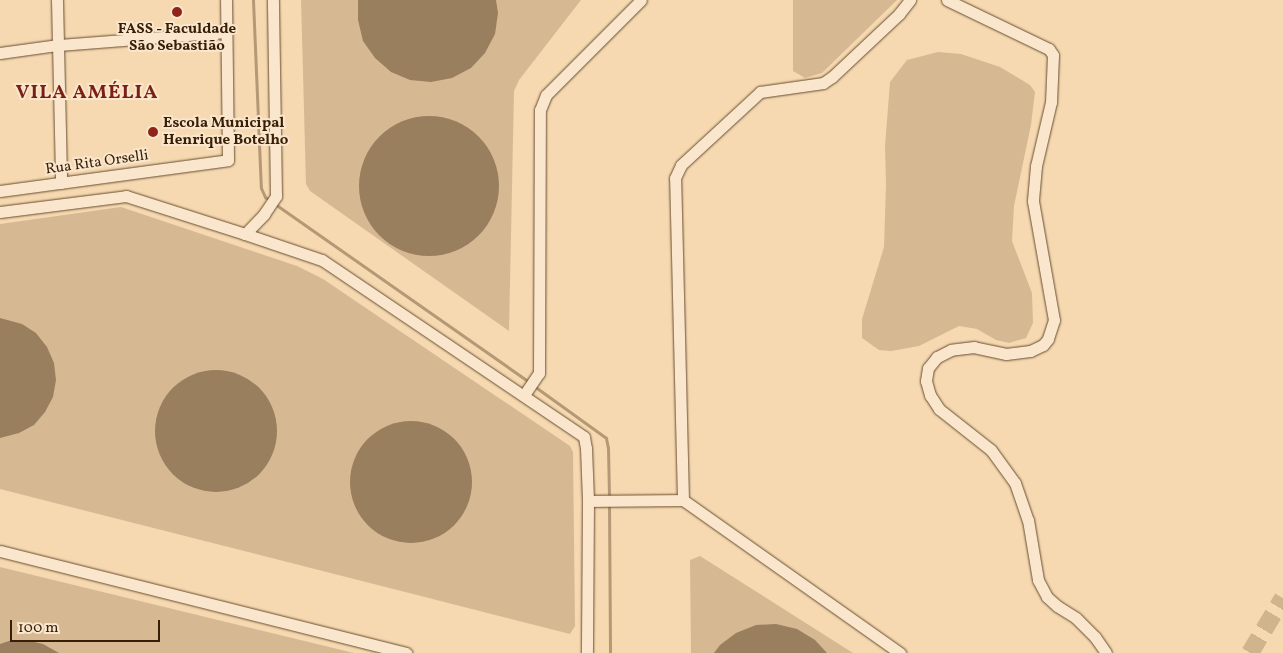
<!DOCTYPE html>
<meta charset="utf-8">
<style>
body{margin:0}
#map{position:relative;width:1283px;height:653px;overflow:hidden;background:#f6d9b0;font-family:Vollkorn,serif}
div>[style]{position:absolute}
.green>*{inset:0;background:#d6b993}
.stream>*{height:3px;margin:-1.5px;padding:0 1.5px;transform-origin:1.5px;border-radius:1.5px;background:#b59976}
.building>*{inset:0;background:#9a7f5e}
.round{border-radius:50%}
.highway-tunnel>*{height:18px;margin-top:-9px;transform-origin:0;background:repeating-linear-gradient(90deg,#d0b48e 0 18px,transparent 0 27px)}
.roads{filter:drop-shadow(0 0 1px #674d30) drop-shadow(0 0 1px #674d30)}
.minor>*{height:11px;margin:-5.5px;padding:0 5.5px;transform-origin:5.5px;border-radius:5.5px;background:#f9e6cc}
.dots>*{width:14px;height:14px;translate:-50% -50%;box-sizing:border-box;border:2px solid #f9e6cc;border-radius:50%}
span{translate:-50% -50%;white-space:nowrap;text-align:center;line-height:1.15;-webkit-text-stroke:4px #f9e6cc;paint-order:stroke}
.poi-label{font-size:15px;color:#371e06;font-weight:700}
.left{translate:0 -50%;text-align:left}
.street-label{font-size:15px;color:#371e06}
.district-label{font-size:20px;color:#7a1f14;font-weight:700;letter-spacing:1px}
.scale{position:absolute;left:10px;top:620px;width:150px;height:22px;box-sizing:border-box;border:2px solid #371e06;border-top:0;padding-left:6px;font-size:15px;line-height:18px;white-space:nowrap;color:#371e06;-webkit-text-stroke:4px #f9e6cc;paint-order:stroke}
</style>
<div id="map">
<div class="green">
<div style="clip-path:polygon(301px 0,581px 0,519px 80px,514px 91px,509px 331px,310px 191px,306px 184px)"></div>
<div style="clip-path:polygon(793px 0,897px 0,822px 73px,805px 78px,793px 71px)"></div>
<div style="clip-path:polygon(938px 52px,961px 54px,1000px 67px,1030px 85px,1035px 92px,1031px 125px,1014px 206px,1012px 241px,1032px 293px,1033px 323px,1026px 338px,1009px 343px,996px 340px,977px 329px,959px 326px,919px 346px,891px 351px,879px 350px,862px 338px,862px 319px,884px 247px,886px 184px,885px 146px,890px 82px,907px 60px)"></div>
<div style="clip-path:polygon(121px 207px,297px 266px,323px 279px,570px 446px,573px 452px,575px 626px,570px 634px,0 489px,0 224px)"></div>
<div style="clip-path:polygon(700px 556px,853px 653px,691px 653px,690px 560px)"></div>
<div style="clip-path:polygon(0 567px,354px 653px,0 653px)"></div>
</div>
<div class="stream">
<div style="left:253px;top:0;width:188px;rotate:87.6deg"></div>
<div style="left:261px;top:188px;width:10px;rotate:66deg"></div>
<div style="left:265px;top:197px;width:322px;rotate:35deg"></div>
<div style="left:534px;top:386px;width:89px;rotate:35.8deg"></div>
<div style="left:606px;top:438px;width:10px;rotate:79deg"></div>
<div style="left:608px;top:448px;width:49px;rotate:88.8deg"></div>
<div style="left:609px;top:504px;width:149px;rotate:89.6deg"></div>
</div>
<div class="building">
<div style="clip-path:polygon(358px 0,496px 0,498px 13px,495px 34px,485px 53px,471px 68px,452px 78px,431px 82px,410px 80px,391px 72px,375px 58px,363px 41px,358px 20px)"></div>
<div class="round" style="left:359px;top:116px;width:140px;height:140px"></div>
<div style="clip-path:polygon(0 318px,22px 324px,36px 333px,47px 347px,54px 363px,56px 380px,53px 397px,45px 412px,34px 425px,19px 433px,0 438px)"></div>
<div class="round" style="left:155px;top:370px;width:122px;height:122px"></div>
<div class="round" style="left:350px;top:421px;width:122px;height:122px"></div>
<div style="clip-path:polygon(776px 624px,797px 629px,815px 640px,827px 653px,714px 653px,720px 645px,736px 633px,756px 625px)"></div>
<div style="clip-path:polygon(26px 640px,43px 644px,59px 653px,0 653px,0 644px,9px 641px)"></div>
</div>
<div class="highway-tunnel">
<div style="left:1250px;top:653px;width:64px;rotate:-59deg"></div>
</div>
<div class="roads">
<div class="minor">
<div style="left:57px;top:0;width:183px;rotate:88.7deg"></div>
<div style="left:947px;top:0;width:113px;rotate:25.7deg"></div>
<div style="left:1049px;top:49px;width:7px;rotate:56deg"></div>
<div style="left:1053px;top:55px;width:47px;rotate:92.4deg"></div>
<div style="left:1051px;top:102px;width:66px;rotate:103.2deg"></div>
<div style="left:1036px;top:166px;width:35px;rotate:95deg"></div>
<div style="left:1033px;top:201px;width:121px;rotate:80deg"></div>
<div style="left:1054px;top:320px;width:20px;rotate:108deg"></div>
<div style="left:1048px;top:339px;width:8px;rotate:130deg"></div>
<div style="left:1043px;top:345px;width:14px;rotate:155deg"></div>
<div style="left:1030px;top:351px;width:24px;rotate:173deg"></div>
<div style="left:1006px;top:354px;width:33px;rotate:-168deg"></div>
<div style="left:974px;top:347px;width:23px;rotate:173deg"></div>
<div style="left:951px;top:350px;width:16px;rotate:153deg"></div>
<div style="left:937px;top:357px;width:14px;rotate:129deg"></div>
<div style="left:928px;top:368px;width:13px;rotate:99deg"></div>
<div style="left:926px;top:381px;width:15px;rotate:74deg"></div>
<div style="left:930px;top:395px;width:17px;rotate:57deg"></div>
<div style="left:939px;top:409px;width:66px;rotate:38.3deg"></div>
<div style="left:991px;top:450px;width:41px;rotate:54deg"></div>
<div style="left:1015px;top:483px;width:39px;rotate:71deg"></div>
<div style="left:1028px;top:520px;width:61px;rotate:80.5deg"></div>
<div style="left:1038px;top:580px;width:19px;rotate:62deg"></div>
<div style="left:1047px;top:597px;width:13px;rotate:42deg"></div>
<div style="left:1057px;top:606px;width:22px;rotate:32deg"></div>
<div style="left:1076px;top:618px;width:27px;rotate:45deg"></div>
<div style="left:1095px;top:637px;width:19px;rotate:55deg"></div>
<div style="left:0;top:53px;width:59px;rotate:-7.9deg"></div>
<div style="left:58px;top:45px;width:169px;rotate:-4.4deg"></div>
<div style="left:0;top:191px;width:230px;rotate:-7.7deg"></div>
<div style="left:228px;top:160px;width:160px;rotate:-90.7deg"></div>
<div style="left:0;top:212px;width:127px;rotate:-7.2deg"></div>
<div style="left:126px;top:196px;width:125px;rotate:17.7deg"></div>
<div style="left:245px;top:234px;width:28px;rotate:-46deg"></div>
<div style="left:264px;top:214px;width:22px;rotate:-56deg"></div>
<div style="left:276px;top:196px;width:196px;rotate:-90.9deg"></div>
<div style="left:245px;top:234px;width:81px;rotate:18.7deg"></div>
<div style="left:322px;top:260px;width:316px;rotate:34deg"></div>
<div style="left:584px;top:437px;width:11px;rotate:80deg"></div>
<div style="left:586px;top:448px;width:53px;rotate:87.8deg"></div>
<div style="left:588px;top:501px;width:152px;rotate:90.4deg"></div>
<div style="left:524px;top:395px;width:27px;rotate:-56deg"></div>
<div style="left:539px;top:373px;width:263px;rotate:-89.8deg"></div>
<div style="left:540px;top:110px;width:16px;rotate:-68deg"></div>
<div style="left:546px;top:95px;width:134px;rotate:-45deg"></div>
<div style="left:683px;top:500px;width:266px;rotate:35.2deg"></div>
<div style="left:588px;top:501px;width:95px;rotate:-0.6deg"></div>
<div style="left:683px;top:500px;width:322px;rotate:-91.4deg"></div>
<div style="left:675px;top:178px;width:14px;rotate:-65deg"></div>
<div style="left:681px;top:165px;width:108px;rotate:-42.7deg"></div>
<div style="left:760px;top:92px;width:64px;rotate:-8.1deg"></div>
<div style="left:823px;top:83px;width:11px;rotate:-34deg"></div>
<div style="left:832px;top:77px;width:92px;rotate:-43.2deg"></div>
<div style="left:899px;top:14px;width:18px;rotate:-52deg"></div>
<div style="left:0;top:551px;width:419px;rotate:14.1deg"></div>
</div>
</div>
<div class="dots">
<div style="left:177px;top:12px;background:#8f2418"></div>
<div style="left:153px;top:132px;background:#8f2418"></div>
</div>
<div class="poi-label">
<span style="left:177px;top:38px">FASS - Faculdade<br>São Sebastião</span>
<span class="left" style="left:163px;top:132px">Escola Municipal<br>Henrique Botelho</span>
</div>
<div class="street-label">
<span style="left:97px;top:163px;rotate:-8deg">Rua Rita Orselli</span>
</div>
<div class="district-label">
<span style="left:87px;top:93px">VILA AMÉLIA</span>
</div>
<div class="scale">100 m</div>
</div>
